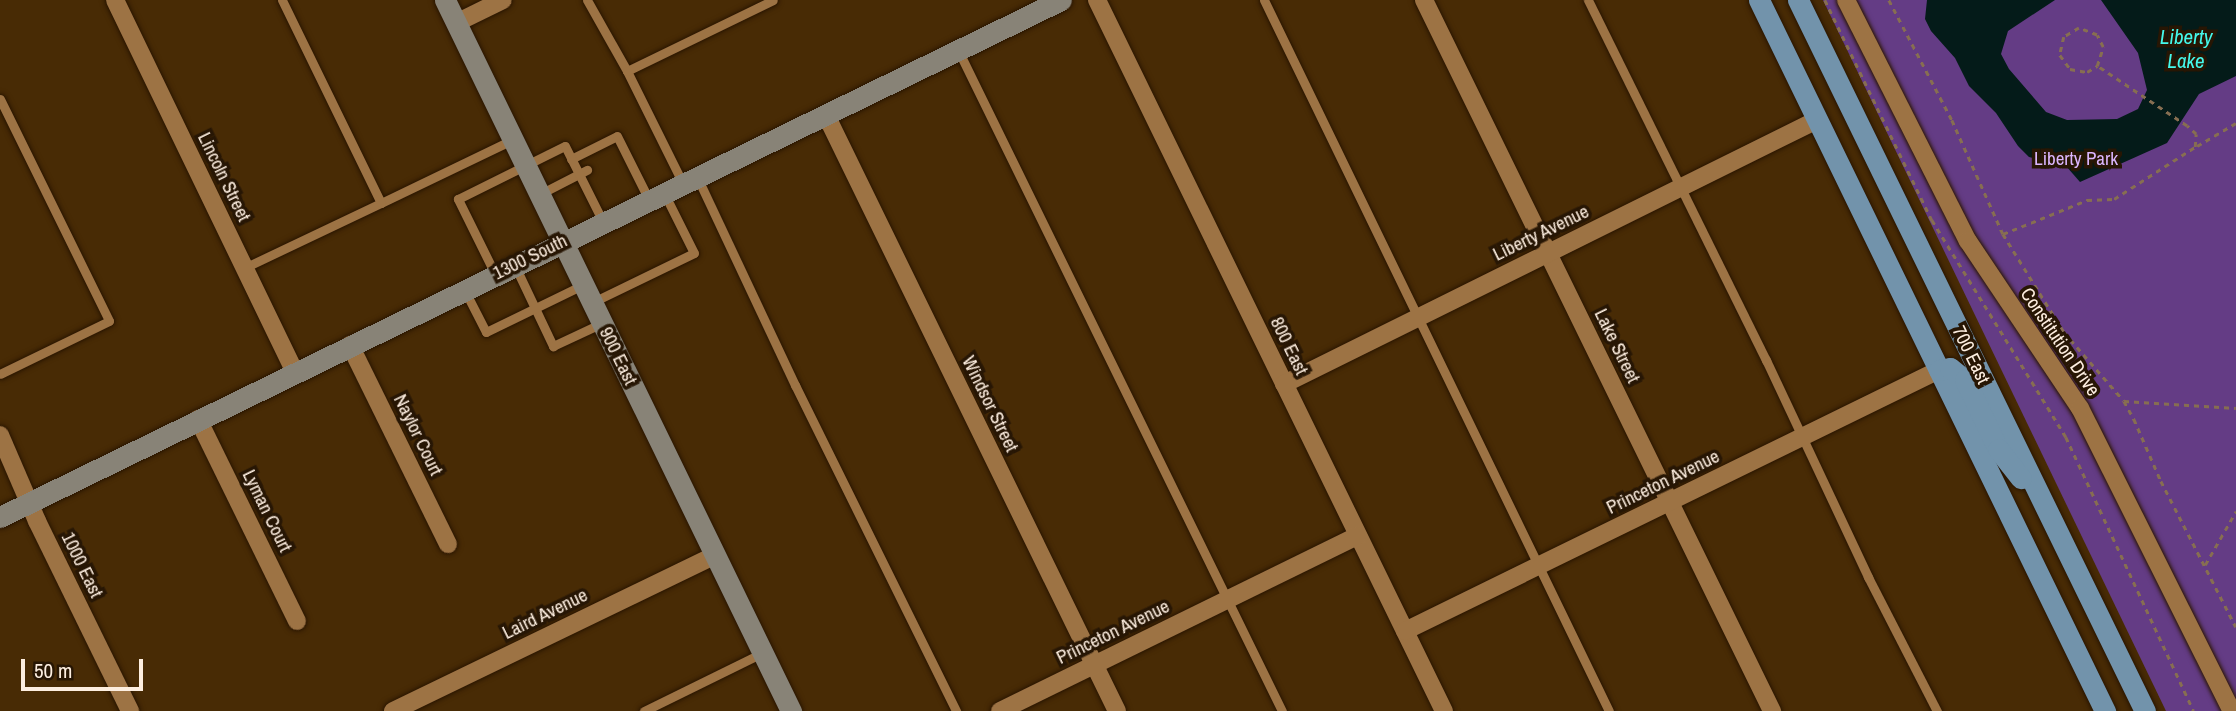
<!DOCTYPE html>
<style>
body{margin:0}
#map{position:relative;width:2236px;height:711px;overflow:hidden;background:#482b05;font-family:"Archivo Narrow",sans-serif}
div>[style]{position:absolute}
.green>*{inset:0;background:#643c85}
.water>*{inset:0;background:#041b19}
.path>*{height:2.5px;margin-top:-1.25px;transform-origin:0;background:repeating-linear-gradient(90deg,#876e51 0 5px,transparent 0 10px)}
.roads{filter:drop-shadow(0 0 2px #291500) drop-shadow(0 0 2px #291500)}
.lane>*{height:9px;margin:-4.5px;padding:0 4.5px;transform-origin:4.5px;border-radius:4.5px;background:#9d7344}
.street>*{height:18px;margin:-9px;padding:0 9px;transform-origin:9px;border-radius:9px;background:#9d7344}
.secondary>*{height:21px;margin:-10.5px;padding:0 10.5px;transform-origin:10.5px;border-radius:10.5px;background:#888377}
.primary>*{height:21px;margin:-10.5px;padding:0 10.5px;transform-origin:10.5px;border-radius:10.5px;background:#7293ab}
span{translate:-50% -50%;white-space:nowrap;text-align:center;line-height:1.15;-webkit-text-stroke:7px #271604;paint-order:stroke}
.park-label{font-size:19px;color:#dbb6fe}
.street-label{font-size:19px;color:#fdeee0}
.water-label{font-size:21px;color:#44f9ec;font-style:italic}
.scale{position:absolute;left:21px;top:659px;width:122px;height:32px;box-sizing:border-box;border:4px solid #fdeee0;border-top:0;padding-left:9px;font-size:21px;line-height:24px;white-space:nowrap;color:#fdeee0;-webkit-text-stroke:5px #271604;paint-order:stroke}
</style>
<div id="map">
<div class="green">
<div style="clip-path:polygon(1823px 0,2236px 0,2236px 711px,2166px 711px)"></div>
</div>
<div class="water">
<div style="clip-path:polygon(1927px 0,2055px 0,2008px 31px,2001px 54px,2009px 69px,2046px 112px,2067px 120px,2117px 119px,2138px 109px,2147px 90px,2138px 53px,2101px 0,2236px 0,2236px 76px,2199px 94px,2167px 143px,2080px 182px,2066px 166px,2029px 157px,2018px 146px,1996px 113px,1969px 86px,1955px 58px,1931px 31px,1925px 19px)"></div>
</div>
<div class="path">
<div style="left:1825px;top:0;width:245px;rotate:64.1deg"></div>
<div style="left:1932px;top:220px;width:255px;rotate:58.3deg"></div>
<div style="left:2066px;top:437px;width:302px;rotate:65deg"></div>
<div style="left:1889px;top:0;width:136px;rotate:62.3deg"></div>
<div style="left:1952px;top:120px;width:125px;rotate:65.9deg"></div>
<div style="left:2003px;top:234px;width:115px;rotate:58.1deg"></div>
<div style="left:2064px;top:332px;width:91px;rotate:49deg"></div>
<div style="left:2124px;top:401px;width:21px;rotate:61deg"></div>
<div style="left:2134px;top:419px;width:68px;rotate:66.5deg"></div>
<div style="left:2161px;top:481px;width:164px;rotate:62.8deg"></div>
<div style="left:2197px;top:146px;width:45px;rotate:-30.5deg"></div>
<div style="left:2003px;top:234px;width:91px;rotate:-22deg"></div>
<div style="left:2087px;top:200px;width:27px;rotate:-2deg"></div>
<div style="left:2114px;top:199px;width:96px;rotate:-32.7deg"></div>
<div style="left:2195px;top:147px;width:13px;rotate:-86deg"></div>
<div style="left:2196px;top:134px;width:12px;rotate:-138deg"></div>
<div style="left:2187px;top:126px;width:108px;rotate:-146.3deg"></div>
<div style="left:2097px;top:66px;width:20px;rotate:-72deg"></div>
<div style="left:2103px;top:47px;width:13px;rotate:-117deg"></div>
<div style="left:2097px;top:35px;width:19px;rotate:-159deg"></div>
<div style="left:2079px;top:28px;width:17px;rotate:149deg"></div>
<div style="left:2064px;top:37px;width:18px;rotate:103deg"></div>
<div style="left:2060px;top:55px;width:17px;rotate:54deg"></div>
<div style="left:2070px;top:69px;width:17px;rotate:10deg"></div>
<div style="left:2087px;top:72px;width:12px;rotate:-31deg"></div>
<div style="left:2124px;top:401px;width:112px;rotate:3.6deg"></div>
<div style="left:2205px;top:565px;width:62px;rotate:-60.1deg"></div>
</div>
<div class="roads">
<div class="lane">
<div style="left:587px;top:0;width:81px;rotate:60.6deg"></div>
<div style="left:627px;top:71px;width:126px;rotate:63.6deg"></div>
<div style="left:1264px;top:0;width:790px;rotate:64.12deg"></div>
<div style="left:1588px;top:0;width:402px;rotate:63.7deg"></div>
<div style="left:1766px;top:360px;width:240px;rotate:64.8deg"></div>
<div style="left:1868px;top:577px;width:151px;rotate:62.8deg"></div>
<div style="left:958px;top:50px;width:736px;rotate:63.89deg"></div>
<div style="left:627px;top:71px;width:162px;rotate:-25.9deg"></div>
<div style="left:0;top:99px;width:247px;rotate:63.8deg"></div>
<div style="left:109px;top:321px;width:121px;rotate:154.1deg"></div>
<div style="left:571px;top:159px;width:51px;rotate:-26.6deg"></div>
<div style="left:617px;top:136px;width:72px;rotate:63.4deg"></div>
<div style="left:698px;top:179px;width:228px;rotate:64.8deg"></div>
<div style="left:795px;top:385px;width:364px;rotate:63.7deg"></div>
<div style="left:540px;top:194px;width:53px;rotate:-27.1deg"></div>
<div style="left:381px;top:203px;width:145px;rotate:-25.7deg"></div>
<div style="left:515px;top:266px;width:89px;rotate:64.6deg"></div>
<div style="left:553px;top:346px;width:54px;rotate:-25.1deg"></div>
<div style="left:244px;top:268px;width:152px;rotate:-25.4deg"></div>
<div style="left:381px;top:203px;width:226px;rotate:-116deg"></div>
<div style="left:495px;top:274px;width:84px;rotate:-116.3deg"></div>
<div style="left:458px;top:199px;width:119px;rotate:-26.4deg"></div>
<div style="left:565px;top:146px;width:85px;rotate:63.4deg"></div>
<div style="left:465px;top:291px;width:46px;rotate:62.9deg"></div>
<div style="left:486px;top:332px;width:108px;rotate:-25.9deg"></div>
<div style="left:593px;top:302px;width:112px;rotate:-25.9deg"></div>
<div style="left:694px;top:253px;width:67px;rotate:-116.6deg"></div>
<div style="left:644px;top:711px;width:131px;rotate:-26.2deg"></div>
</div>
<div class="street">
<div style="left:115px;top:0;width:413px;rotate:64.2deg"></div>
<div style="left:1097px;top:0;width:791px;rotate:63.99deg"></div>
<div style="left:1424px;top:0;width:792px;rotate:63.92deg"></div>
<div style="left:1846px;top:0;width:270px;rotate:63.2deg"></div>
<div style="left:1968px;top:241px;width:201px;rotate:56.2deg"></div>
<div style="left:2080px;top:408px;width:339px;rotate:63.4deg"></div>
<div style="left:456px;top:23px;width:52px;rotate:-26.1deg"></div>
<div style="left:826px;top:115px;width:663px;rotate:63.98deg"></div>
<div style="left:350px;top:345px;width:222px;rotate:63.8deg"></div>
<div style="left:1284px;top:384px;width:595px;rotate:-26.35deg"></div>
<div style="left:198px;top:419px;width:225px;rotate:63.9deg"></div>
<div style="left:0;top:435px;width:94px;rotate:66.7deg"></div>
<div style="left:37px;top:521px;width:212px;rotate:63.9deg"></div>
<div style="left:1405px;top:631px;width:594px;rotate:-26.05deg"></div>
<div style="left:393px;top:711px;width:358px;rotate:-25.8deg"></div>
<div style="left:1000px;top:711px;width:398px;rotate:-26.1deg"></div>
</div>
<div class="secondary">
<div style="left:445px;top:0;width:791px;rotate:64.05deg"></div>
<div style="left:0;top:517px;width:1180px;rotate:-25.98deg"></div>
</div>
<div class="primary">
<div style="left:1759px;top:0;width:791px;rotate:64.05deg"></div>
<div style="left:1798px;top:0;width:791px;rotate:63.99deg"></div>
<div style="left:1939px;top:370px;width:11px;rotate:-10deg"></div>
<div style="left:1950px;top:368px;width:19px;rotate:39deg"></div>
<div style="left:1965px;top:380px;width:76px;rotate:64.4deg"></div>
<div style="left:1998px;top:449px;width:37px;rotate:52deg"></div>
</div>
</div>
<div class="park-label">
<span style="left:2076px;top:159px">Liberty Park</span>
</div>
<div class="street-label">
<span style="left:224px;top:177px;rotate:64deg">Lincoln Street</span>
<span style="left:1541px;top:233px;rotate:-26deg">Liberty Avenue</span>
<span style="left:530px;top:257px;rotate:-26deg">1300 South</span>
<span style="left:2060px;top:342px;rotate:56deg">Constitution Drive</span>
<span style="left:1289px;top:346px;rotate:64deg">800 East</span>
<span style="left:1617px;top:346px;rotate:64deg">Lake Street</span>
<span style="left:1971px;top:355px;rotate:64deg">700 East</span>
<span style="left:618px;top:356px;rotate:64deg">900 East</span>
<span style="left:990px;top:404px;rotate:64deg">Windsor Street</span>
<span style="left:418px;top:435px;rotate:64deg">Naylor Court</span>
<span style="left:1663px;top:482px;rotate:-26deg">Princeton Avenue</span>
<span style="left:267px;top:511px;rotate:64deg">Lyman Court</span>
<span style="left:82px;top:565px;rotate:64deg">1000 East</span>
<span style="left:545px;top:614px;rotate:-26deg">Laird Avenue</span>
<span style="left:1113px;top:632px;rotate:-26deg">Princeton Avenue</span>
</div>
<div class="water-label">
<span style="left:2186px;top:49px">Liberty<br>Lake</span>
</div>
<div class="scale">50 m</div>
</div>
